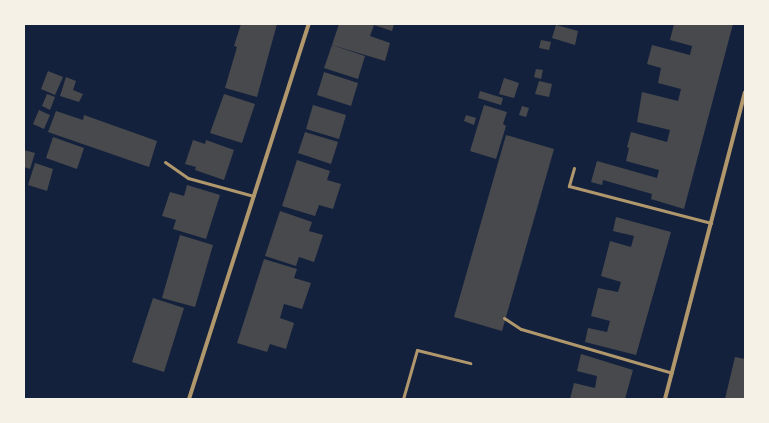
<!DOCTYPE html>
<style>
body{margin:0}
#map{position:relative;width:769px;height:423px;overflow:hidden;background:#14213d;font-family:"Nunito Sans",sans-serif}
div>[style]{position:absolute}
.building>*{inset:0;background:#48494c}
.service>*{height:3px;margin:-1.5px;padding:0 1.5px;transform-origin:1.5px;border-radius:1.5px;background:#b1986c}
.minor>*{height:4px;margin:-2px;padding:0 2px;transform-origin:2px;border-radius:2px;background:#b1986c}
span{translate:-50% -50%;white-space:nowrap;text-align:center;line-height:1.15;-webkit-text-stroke:4px #f6f1e7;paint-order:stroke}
.frame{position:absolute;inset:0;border:25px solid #f6f1e7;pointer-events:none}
</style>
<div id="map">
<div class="building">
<div style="clip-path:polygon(241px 24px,277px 24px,257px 97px,225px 88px,237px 47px,234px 46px)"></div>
<div style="clip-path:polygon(339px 24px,394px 24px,392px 31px,374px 25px,370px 36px,390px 43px,385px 61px,332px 45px)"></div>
<div style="clip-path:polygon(674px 24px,733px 24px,684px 209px,651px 199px,652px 194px,603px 180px,602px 185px,591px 182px,597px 161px,657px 178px,659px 170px,626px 161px,629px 148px,627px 147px,631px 132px,667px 142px,670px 130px,637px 122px,642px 92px,678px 101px,681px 89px,658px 83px,661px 68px,647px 64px,652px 45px,690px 55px,692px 46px,670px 40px)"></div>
<div style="clip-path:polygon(556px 25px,578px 31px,575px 45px,552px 38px)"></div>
<div style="clip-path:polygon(541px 40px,551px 42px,549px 50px,539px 48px)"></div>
<div style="clip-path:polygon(332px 45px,365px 56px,358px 79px,324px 68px)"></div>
<div style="clip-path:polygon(536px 69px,543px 70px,541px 79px,534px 77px)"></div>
<div style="clip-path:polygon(48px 71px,63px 77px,55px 95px,41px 89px)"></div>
<div style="clip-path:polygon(324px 72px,358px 83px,351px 106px,317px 95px)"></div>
<div style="clip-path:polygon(66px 77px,76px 81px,73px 90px,83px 94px,79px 102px,60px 96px)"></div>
<div style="clip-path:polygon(504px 78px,519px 83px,514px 98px,499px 94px)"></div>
<div style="clip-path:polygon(539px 81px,552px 84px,549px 97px,535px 94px)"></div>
<div style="clip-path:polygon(480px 91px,503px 98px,501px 105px,478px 98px)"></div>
<div style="clip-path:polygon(47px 94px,55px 97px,50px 110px,42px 106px)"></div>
<div style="clip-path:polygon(224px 94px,255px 104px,242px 143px,210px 133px)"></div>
<div style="clip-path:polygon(313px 105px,346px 115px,339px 139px,306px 129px)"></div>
<div style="clip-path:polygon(484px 105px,507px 112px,503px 124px,506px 126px,496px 159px,470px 151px)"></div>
<div style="clip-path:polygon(522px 106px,529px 108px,526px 117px,519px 115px)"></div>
<div style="clip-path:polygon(39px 110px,50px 115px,44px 129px,33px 124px)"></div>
<div style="clip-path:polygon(56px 111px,83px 120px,84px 115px,157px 141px,149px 167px,48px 132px)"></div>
<div style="clip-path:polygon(466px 115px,476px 118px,474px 125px,464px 121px)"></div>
<div style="clip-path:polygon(305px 132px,338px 142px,331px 164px,298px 153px)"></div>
<div style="clip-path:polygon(506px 135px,554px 149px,502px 331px,454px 317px)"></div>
<div style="clip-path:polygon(53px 137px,84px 148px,77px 169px,46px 158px)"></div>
<div style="clip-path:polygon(193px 140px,205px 144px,206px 140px,234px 150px,224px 180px,195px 170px,196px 167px,185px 164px)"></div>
<div style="clip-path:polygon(24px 150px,35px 153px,30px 169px,24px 167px)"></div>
<div style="clip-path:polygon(297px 160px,330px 171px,327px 180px,341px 184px,333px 209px,319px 205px,315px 216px,282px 206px)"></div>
<div style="clip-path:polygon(35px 163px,53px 169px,47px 191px,28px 185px)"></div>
<div style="clip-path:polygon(187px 185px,220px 195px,206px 239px,173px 229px,176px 220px,162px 216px,170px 192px,184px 196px)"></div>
<div style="clip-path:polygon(280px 211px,312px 222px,309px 231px,323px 235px,314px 262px,299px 257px,296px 266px,265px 256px)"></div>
<div style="clip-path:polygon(616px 217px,671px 232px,636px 355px,585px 342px,588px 328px,607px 332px,610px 321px,591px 316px,598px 288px,618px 292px,621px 282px,601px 276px,610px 241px,631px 247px,634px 236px,613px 231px)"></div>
<div style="clip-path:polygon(180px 235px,213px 245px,195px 307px,162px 298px)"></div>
<div style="clip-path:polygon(264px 259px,297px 269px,294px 278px,311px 283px,302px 309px,284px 304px,280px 318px,294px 323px,286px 349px,270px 344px,267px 352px,237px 343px)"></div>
<div style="clip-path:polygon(153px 298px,184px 308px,164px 372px,132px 362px)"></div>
<div style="clip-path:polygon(581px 354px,633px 370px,625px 399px,570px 399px,574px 383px,595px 388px,597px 376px,577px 371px)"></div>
<div style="clip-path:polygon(735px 357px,745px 359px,745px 399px,725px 399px)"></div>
</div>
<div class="service">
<div style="left:165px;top:162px;width:28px;rotate:35deg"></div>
<div style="left:188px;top:178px;width:68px;rotate:15.3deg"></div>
<div style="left:574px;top:168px;width:19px;rotate:106deg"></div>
<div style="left:569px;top:186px;width:147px;rotate:14.6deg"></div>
<div style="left:504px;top:318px;width:20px;rotate:33deg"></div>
<div style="left:521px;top:329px;width:157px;rotate:16.2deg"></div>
<div style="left:403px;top:399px;width:51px;rotate:-74.1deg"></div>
<div style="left:417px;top:350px;width:55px;rotate:13.8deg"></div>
</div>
<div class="minor">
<div style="left:189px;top:399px;width:394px;rotate:-72.3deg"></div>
<div style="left:665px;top:399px;width:317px;rotate:-75.4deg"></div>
</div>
<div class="frame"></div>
</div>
